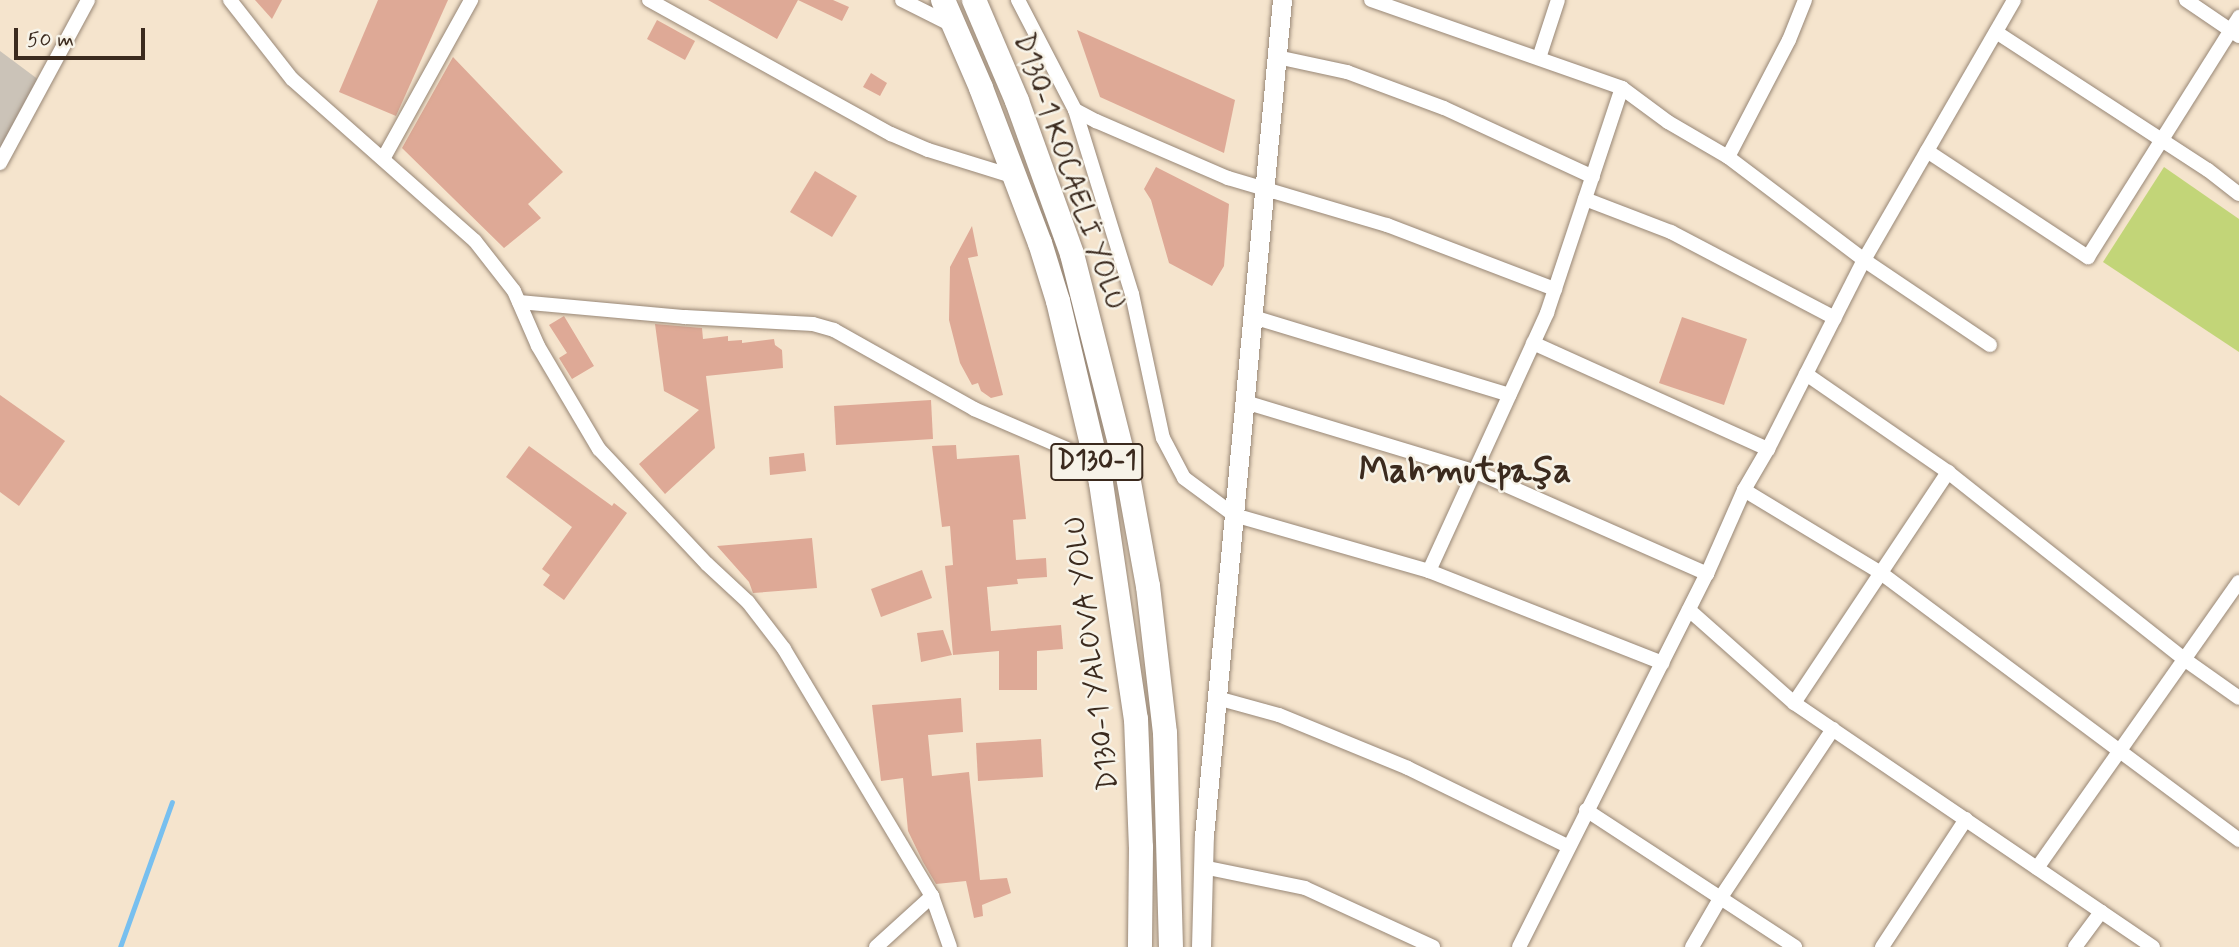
<!DOCTYPE html>
<meta charset="utf-8">
<style>
body{margin:0}
#map{position:relative;width:2239px;height:947px;overflow:hidden;background:#f5e4cd;font-family:Mynerve,sans-serif}
div>[style]{position:absolute}
.industrial>*{inset:0;background:#cbc3b8}
.green>*{inset:0;background:#c2d578}
.stream>*{height:5px;margin:-2.5px;padding:0 2.5px;transform-origin:2.5px;border-radius:2.5px;background:#77bfef}
.building>*{inset:0;background:#dea996}
.roads{filter:drop-shadow(0 0 2px #988776) drop-shadow(0 0 2px #988776)}
.street>*{height:14px;margin:-7px;padding:0 7px;transform-origin:7px;border-radius:7px;background:#fff}
.secondary>*{height:19px;margin:-9.5px;padding:0 9.5px;transform-origin:9.5px;border-radius:9.5px;background:#fff}
.highway>*{height:24px;margin:-12px;padding:0 12px;transform-origin:12px;border-radius:12px;background:#fff}
span{translate:-50% -50%;white-space:nowrap;text-align:center;line-height:1.15;-webkit-text-stroke:5px #f7f3e8;paint-order:stroke}
.shield-label span{padding:2px 5px;background:#f7f3e8;border:2px solid;border-radius:5px;-webkit-text-stroke-width:0}
.shield-label{font-size:26px;color:#3b2a1e;font-weight:700}
.street-label{font-size:28px;color:#3b2a1e}
.district-label{font-size:35px;color:#3b2a1e;font-weight:700}
.scale{position:absolute;left:14px;top:28px;width:131px;height:32px;box-sizing:border-box;border:4px solid #3b2a1e;border-top:0;padding-left:9px;font-size:21px;line-height:24px;white-space:nowrap;color:#3b2a1e;-webkit-text-stroke:5px #f7f3e8;paint-order:stroke}
</style>
<div id="map">
<div class="industrial">
<div style="clip-path:polygon(0 51px,39px 80px,0 154px)"></div>
</div>
<div class="green">
<div style="clip-path:polygon(2164px 167px,2239px 219px,2239px 352px,2103px 262px)"></div>
</div>
<div class="stream">
<div style="left:120px;top:947px;width:154px;rotate:-70.3deg"></div>
</div>
<div class="building">
<div style="clip-path:polygon(255px 0,282px 0,272px 19px)"></div>
<div style="clip-path:polygon(378px 0,448px 0,396px 116px,339px 92px)"></div>
<div style="clip-path:polygon(708px 0,833px 0,849px 7px,842px 21px,798px 0,777px 39px)"></div>
<div style="clip-path:polygon(657px 20px,695px 41px,685px 60px,647px 39px)"></div>
<div style="clip-path:polygon(1077px 30px,1235px 100px,1224px 153px,1100px 97px)"></div>
<div style="clip-path:polygon(453px 57px,563px 172px,528px 204px,541px 218px,504px 248px,402px 148px)"></div>
<div style="clip-path:polygon(871px 73px,887px 83px,880px 96px,863px 87px)"></div>
<div style="clip-path:polygon(1156px 167px,1229px 204px,1224px 266px,1212px 286px,1169px 263px,1151px 200px,1144px 189px)"></div>
<div style="clip-path:polygon(815px 171px,857px 196px,832px 237px,790px 212px)"></div>
<div style="clip-path:polygon(972px 226px,978px 256px,968px 258px,1003px 395px,991px 398px,981px 391px,978px 383px,972px 385px,960px 363px,949px 320px,950px 267px)"></div>
<div style="clip-path:polygon(564px 316px,594px 366px,572px 379px,559px 358px,567px 353px,549px 325px)"></div>
<div style="clip-path:polygon(1682px 317px,1747px 339px,1724px 405px,1659px 383px)"></div>
<div style="clip-path:polygon(655px 324px,702px 328px,703px 339px,728px 336px,728px 341px,742px 340px,742px 343px,774px 339px,775px 345px,782px 350px,783px 368px,706px 376px,715px 448px,665px 494px,639px 464px,699px 410px,664px 391px)"></div>
<div style="clip-path:polygon(0 395px,65px 441px,19px 506px,0 492px)"></div>
<div style="clip-path:polygon(931px 400px,933px 439px,836px 445px,834px 406px)"></div>
<div style="clip-path:polygon(956px 445px,957px 459px,1019px 455px,1026px 519px,1013px 520px,1016px 560px,1046px 558px,1047px 577px,1017px 579px,1018px 584px,987px 587px,991px 631px,1061px 625px,1063px 649px,1037px 651px,1037px 690px,999px 690px,999px 651px,953px 655px,945px 566px,953px 565px,950px 526px,942px 527px,932px 446px)"></div>
<div style="clip-path:polygon(529px 446px,612px 506px,614px 503px,627px 513px,564px 600px,543px 585px,550px 575px,542px 569px,572px 527px,506px 477px)"></div>
<div style="clip-path:polygon(804px 453px,806px 471px,770px 475px,769px 457px)"></div>
<div style="clip-path:polygon(812px 538px,817px 588px,753px 593px,749px 582px,717px 546px)"></div>
<div style="clip-path:polygon(922px 570px,932px 598px,881px 617px,871px 589px)"></div>
<div style="clip-path:polygon(943px 630px,952px 655px,921px 662px,917px 633px)"></div>
<div style="clip-path:polygon(961px 698px,963px 732px,928px 735px,932px 776px,969px 772px,980px 880px,1007px 878px,1011px 893px,982px 905px,983px 916px,974px 918px,966px 881px,936px 884px,923px 862px,908px 831px,903px 778px,881px 781px,872px 705px)"></div>
<div style="clip-path:polygon(1041px 739px,1043px 777px,978px 781px,976px 743px)"></div>
</div>
<div class="roads">
<div class="street">
<div style="left:230px;top:0;width:100px;rotate:51.9deg"></div>
<div style="left:292px;top:79px;width:244px;rotate:41.5deg"></div>
<div style="left:475px;top:241px;width:63px;rotate:52deg"></div>
<div style="left:514px;top:291px;width:60px;rotate:66.4deg"></div>
<div style="left:538px;top:346px;width:120px;rotate:59.4deg"></div>
<div style="left:599px;top:449px;width:158px;rotate:46.8deg"></div>
<div style="left:707px;top:564px;width:56px;rotate:42.8deg"></div>
<div style="left:748px;top:602px;width:59px;rotate:52.5deg"></div>
<div style="left:784px;top:649px;width:288px;rotate:59.1deg"></div>
<div style="left:932px;top:896px;width:54px;rotate:70.6deg"></div>
<div style="left:649px;top:0;width:277px;rotate:29deg"></div>
<div style="left:891px;top:134px;width:40px;rotate:23.4deg"></div>
<div style="left:928px;top:150px;width:91px;rotate:17.2deg"></div>
<div style="left:902px;top:0;width:58px;rotate:26.6deg"></div>
<div style="left:1018px;top:0;width:124px;rotate:62.6deg"></div>
<div style="left:1075px;top:110px;width:24px;rotate:28deg"></div>
<div style="left:1096px;top:121px;width:144px;rotate:23.4deg"></div>
<div style="left:1228px;top:178px;width:166px;rotate:16.5deg"></div>
<div style="left:1387px;top:225px;width:180px;rotate:20.9deg"></div>
<div style="left:1371px;top:0;width:266px;rotate:19.3deg"></div>
<div style="left:1622px;top:88px;width:57px;rotate:36.5deg"></div>
<div style="left:1668px;top:122px;width:69px;rotate:30.3deg"></div>
<div style="left:1728px;top:157px;width:171px;rotate:37.1deg"></div>
<div style="left:1864px;top:260px;width:152px;rotate:34deg"></div>
<div style="left:2186px;top:0;width:64px;rotate:34.2deg"></div>
<div style="left:1996px;top:32px;width:253px;rotate:33.1deg"></div>
<div style="left:2208px;top:170px;width:39px;rotate:38deg"></div>
<div style="left:1277px;top:57px;width:72px;rotate:12.1deg"></div>
<div style="left:1347px;top:72px;width:103px;rotate:20.4deg"></div>
<div style="left:1444px;top:108px;width:164px;rotate:24.8deg"></div>
<div style="left:1539px;top:58px;width:61px;rotate:-71.9deg"></div>
<div style="left:1075px;top:110px;width:193px;rotate:72.8deg"></div>
<div style="left:1132px;top:294px;width:147px;rotate:77.9deg"></div>
<div style="left:1163px;top:438px;width:45px;rotate:62.3deg"></div>
<div style="left:1184px;top:478px;width:62px;rotate:36.5deg"></div>
<div style="left:1234px;top:515px;width:203px;rotate:16deg"></div>
<div style="left:1429px;top:571px;width:251px;rotate:21.5deg"></div>
<div style="left:1927px;top:151px;width:193px;rotate:33.4deg"></div>
<div style="left:2088px;top:257px;width:284px;rotate:-57.8deg"></div>
<div style="left:1728px;top:157px;width:132px;rotate:-62.5deg"></div>
<div style="left:1789px;top:40px;width:43px;rotate:-68.2deg"></div>
<div style="left:383px;top:159px;width:182px;rotate:-61deg"></div>
<div style="left:0;top:163px;width:185px;rotate:-61.6deg"></div>
<div style="left:1585px;top:199px;width:92px;rotate:21deg"></div>
<div style="left:1671px;top:232px;width:185px;rotate:27.7deg"></div>
<div style="left:519px;top:302px;width:167px;rotate:5.2deg"></div>
<div style="left:685px;top:317px;width:128px;rotate:3.1deg"></div>
<div style="left:813px;top:324px;width:22px;rotate:16deg"></div>
<div style="left:834px;top:330px;width:161px;rotate:29.4deg"></div>
<div style="left:974px;top:409px;width:134px;rotate:23.3deg"></div>
<div style="left:1253px;top:317px;width:268px;rotate:16.9deg"></div>
<div style="left:1533px;top:343px;width:258px;rotate:24.3deg"></div>
<div style="left:1806px;top:374px;width:173px;rotate:34.6deg"></div>
<div style="left:1948px;top:472px;width:301px;rotate:38.4deg"></div>
<div style="left:2184px;top:659px;width:67px;rotate:35.3deg"></div>
<div style="left:1245px;top:402px;width:239px;rotate:16.8deg"></div>
<div style="left:1474px;top:471px;width:255px;rotate:23.8deg"></div>
<div style="left:1744px;top:490px;width:160px;rotate:31.2deg"></div>
<div style="left:1881px;top:573px;width:447px;rotate:36.7deg"></div>
<div style="left:1429px;top:571px;width:284px;rotate:-65.4deg"></div>
<div style="left:1547px;top:313px;width:237px;rotate:-71.6deg"></div>
<div style="left:1689px;top:610px;width:140px;rotate:41.5deg"></div>
<div style="left:1794px;top:703px;width:434px;rotate:34.2deg"></div>
<div style="left:1217px;top:698px;width:64px;rotate:15.3deg"></div>
<div style="left:1279px;top:715px;width:139px;rotate:22.3deg"></div>
<div style="left:1408px;top:768px;width:179px;rotate:26.1deg"></div>
<div style="left:1794px;top:703px;width:278px;rotate:-56.3deg"></div>
<div style="left:1586px;top:810px;width:250px;rotate:33.2deg"></div>
<div style="left:1203px;top:867px;width:104px;rotate:11.6deg"></div>
<div style="left:1305px;top:888px;width:141px;rotate:24.7deg"></div>
<div style="left:2037px;top:868px;width:350px;rotate:-54.8deg"></div>
<div style="left:876px;top:947px;width:76px;rotate:-42.3deg"></div>
<div style="left:1519px;top:947px;width:418px;rotate:-63.3deg"></div>
<div style="left:1707px;top:574px;width:92px;rotate:-66.2deg"></div>
<div style="left:1744px;top:490px;width:48px;rotate:-59.7deg"></div>
<div style="left:1768px;top:449px;width:212px;rotate:-63.1deg"></div>
<div style="left:1864px;top:260px;width:300px;rotate:-60deg"></div>
<div style="left:1692px;top:947px;width:58px;rotate:-59.9deg"></div>
<div style="left:1721px;top:897px;width:202px;rotate:-56.3deg"></div>
<div style="left:1882px;top:947px;width:153px;rotate:-56.7deg"></div>
<div style="left:2075px;top:947px;width:44px;rotate:-53.4deg"></div>
</div>
<div class="secondary">
<div style="left:1201px;top:947px;width:111px;rotate:-88.5deg"></div>
<div style="left:1204px;top:836px;width:840px;rotate:-84.67deg"></div>
</div>
<div class="highway">
<div style="left:943px;top:0;width:96px;rotate:66.6deg"></div>
<div style="left:981px;top:88px;width:166px;rotate:69.2deg"></div>
<div style="left:1040px;top:243px;width:61px;rotate:72.8deg"></div>
<div style="left:1058px;top:301px;width:187px;rotate:76.7deg"></div>
<div style="left:1101px;top:483px;width:239px;rotate:81.6deg"></div>
<div style="left:1136px;top:719px;width:128px;rotate:87.8deg"></div>
<div style="left:1141px;top:847px;width:100px;rotate:90.6deg"></div>
<div style="left:974px;top:0;width:110px;rotate:66.9deg"></div>
<div style="left:1017px;top:101px;width:163px;rotate:70.2deg"></div>
<div style="left:1072px;top:254px;width:224px;rotate:75.8deg"></div>
<div style="left:1127px;top:471px;width:117px;rotate:79.7deg"></div>
<div style="left:1148px;top:586px;width:148px;rotate:83.4deg"></div>
<div style="left:1165px;top:733px;width:214px;rotate:88.4deg"></div>
</div>
</div>
<div class="shield-label">
<span style="left:1097px;top:462px">D130-1</span>
</div>
<div class="street-label">
<span style="left:1068px;top:172px;rotate:71deg">D130-1 KOCAELİ YOLU</span>
<span style="left:1093px;top:653px;rotate:-97deg">D130-1 YALOVA YOLU</span>
</div>
<div class="district-label">
<span style="left:1465px;top:471px">Mahmutpaşa</span>
</div>
<div class="scale">50 m</div>
</div>
